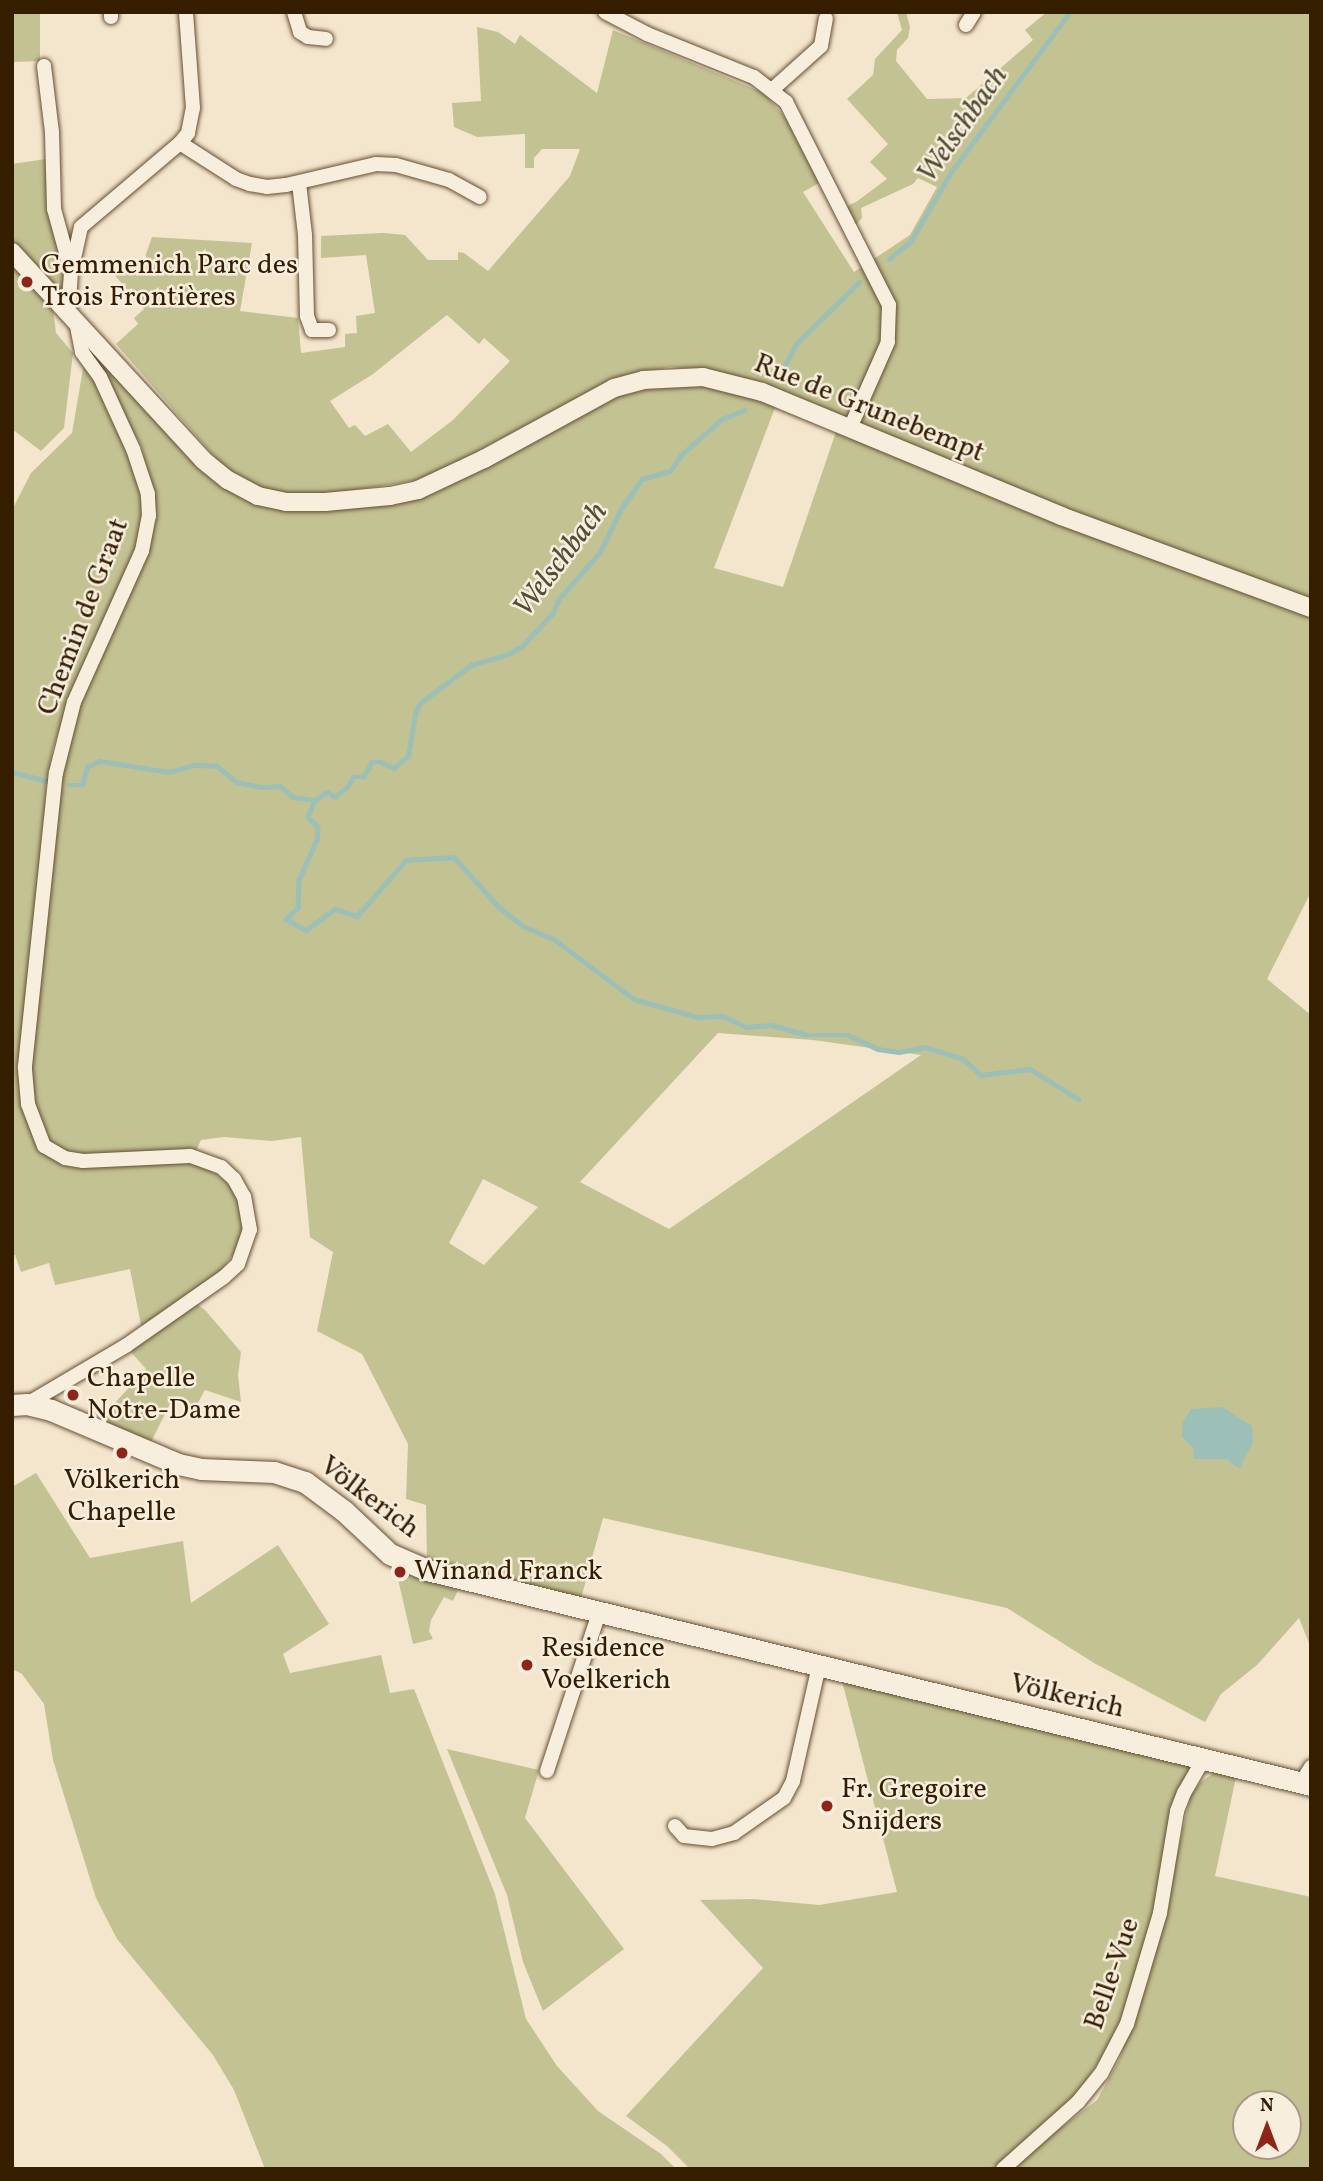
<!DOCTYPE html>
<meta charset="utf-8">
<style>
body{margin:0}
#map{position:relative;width:1323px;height:2181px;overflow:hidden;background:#f4e5cd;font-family:Vollkorn,serif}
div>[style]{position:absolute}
.green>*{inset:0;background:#c3c293}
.water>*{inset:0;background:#9cbfb7}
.stream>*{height:4.5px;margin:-2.25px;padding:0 2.25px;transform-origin:2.25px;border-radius:2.25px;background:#9cbfb7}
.roads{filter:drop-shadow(0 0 2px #654f33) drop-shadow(0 0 2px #654f33)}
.minor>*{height:14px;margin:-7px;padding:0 7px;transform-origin:7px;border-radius:7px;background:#f8eede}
.tertiary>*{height:18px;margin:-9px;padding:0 9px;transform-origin:9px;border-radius:9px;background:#f8eede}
.secondary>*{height:21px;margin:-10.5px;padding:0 10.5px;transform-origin:10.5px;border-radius:10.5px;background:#f8eede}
.dots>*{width:19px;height:19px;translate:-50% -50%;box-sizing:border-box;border:4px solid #f8eede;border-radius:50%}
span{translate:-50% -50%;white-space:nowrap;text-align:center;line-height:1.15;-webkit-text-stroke:5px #f8eede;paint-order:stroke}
.poi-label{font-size:28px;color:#351d00}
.left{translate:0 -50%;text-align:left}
.street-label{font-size:28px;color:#351d00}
.water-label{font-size:30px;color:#544e37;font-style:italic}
.frame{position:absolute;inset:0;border:14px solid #351d00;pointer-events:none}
.north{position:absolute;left:1232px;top:2090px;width:70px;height:70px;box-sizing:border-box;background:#f8eede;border:2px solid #aa9a85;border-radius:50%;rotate:0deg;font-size:19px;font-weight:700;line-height:28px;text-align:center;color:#351d00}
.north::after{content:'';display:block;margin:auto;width:24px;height:32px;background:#8f2418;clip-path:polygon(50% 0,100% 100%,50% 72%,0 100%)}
</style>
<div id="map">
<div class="green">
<div style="clip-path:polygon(12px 12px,40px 12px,40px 61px,12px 62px)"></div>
<div style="clip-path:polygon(evenodd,897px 12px,906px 12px,910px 27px,908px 38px,897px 50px,896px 61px,927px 99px,966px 98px,1033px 40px,1025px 30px,1047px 12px,1311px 12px,1311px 892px,1267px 979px,1311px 1015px,1311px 1648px,1299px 1618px,1257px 1665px,1221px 1694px,1205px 1722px,1094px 1663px,1007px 1608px,603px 1518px,580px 1602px,427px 1562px,426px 1505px,406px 1499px,408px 1444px,362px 1354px,317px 1331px,333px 1252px,310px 1237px,301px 1137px,272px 1141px,224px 1137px,201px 1140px,190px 1164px,205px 1166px,225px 1181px,236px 1195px,242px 1227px,238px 1248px,217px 1275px,188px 1297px,206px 1311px,241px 1352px,238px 1375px,241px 1402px,205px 1390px,195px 1408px,172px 1400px,146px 1452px,92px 1428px,146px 1369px,123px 1343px,142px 1330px,130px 1269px,55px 1285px,49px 1263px,21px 1272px,15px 1255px,12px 1256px,12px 510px,31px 473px,72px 433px,83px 369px,86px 367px,96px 385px,126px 449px,138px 481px,143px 517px,131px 563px,69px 702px,53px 748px,46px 786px,43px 841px,20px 1053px,37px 1112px,30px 1070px,62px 766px,82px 698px,149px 550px,157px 514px,142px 448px,91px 353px,95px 352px,239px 495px,395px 503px,444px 488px,600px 400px,636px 388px,699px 382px,776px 405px,714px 568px,783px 587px,837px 429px,844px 418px,759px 381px,710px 370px,670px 367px,626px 375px,597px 387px,454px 464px,417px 480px,344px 492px,301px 496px,271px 493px,227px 471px,116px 344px,138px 324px,134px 318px,144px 309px,112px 272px,145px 257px,152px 237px,252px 243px,240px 311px,298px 318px,301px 353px,345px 347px,345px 334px,357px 333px,356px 316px,375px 313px,366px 255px,321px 258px,321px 236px,383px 233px,405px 235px,428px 260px,458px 260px,458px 252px,464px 253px,488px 271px,570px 176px,580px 149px,542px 149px,534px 158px,534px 168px,525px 168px,525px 134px,477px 137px,454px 127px,452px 103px,481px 101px,477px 27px,498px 32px,515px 44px,520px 35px,597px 93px,613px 30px,764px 93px,786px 119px,819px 183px,803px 192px,854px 272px,910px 235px,937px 187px,918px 178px,913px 184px,861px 208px,862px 218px,855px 226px,845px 207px,856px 202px,887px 179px,870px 162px,888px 144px,847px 99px,873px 75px,875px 59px,902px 30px,897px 12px,447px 315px,479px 344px,484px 338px,510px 361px,453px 420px,411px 452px,388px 424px,365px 436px,355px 425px,349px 428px,330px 401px,373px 374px,447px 315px,897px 12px,718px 1033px,813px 1040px,921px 1055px,669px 1229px,580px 1182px,718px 1033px,897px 12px,483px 1179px,538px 1207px,484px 1265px,449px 1243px,483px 1179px)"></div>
<div style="clip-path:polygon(46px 159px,66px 274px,64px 291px,59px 292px,12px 242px,12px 164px)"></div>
<div style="clip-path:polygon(12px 260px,43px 293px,53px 309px,56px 333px,73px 353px,64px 428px,41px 451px,12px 429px)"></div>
<div style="clip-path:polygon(36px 1473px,90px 1558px,183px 1541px,191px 1603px,278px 1545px,329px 1624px,283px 1654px,290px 1673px,381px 1655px,390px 1693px,414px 1689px,495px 1894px,526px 2019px,557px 2066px,598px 2111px,661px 2154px,676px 2169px,265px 2169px,234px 2090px,213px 2055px,117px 1939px,96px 1898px,53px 1760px,44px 1704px,22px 1674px,12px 1669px,12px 1487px)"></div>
<div style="clip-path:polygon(406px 1573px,458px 1590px,453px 1601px,444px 1597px,431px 1620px,429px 1631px,433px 1639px,413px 1644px,398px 1579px)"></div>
<div style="clip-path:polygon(842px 1681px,1192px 1764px,1177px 1798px,1157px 1908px,1130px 1996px,1110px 2045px,1069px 2106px,997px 2169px,690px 2169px,667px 2146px,626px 2116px,763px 1968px,700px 1900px,753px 1899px,819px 1905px,897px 1892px)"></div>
<div style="clip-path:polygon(447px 1749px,539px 1770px,525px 1818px,624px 1949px,543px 2011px,523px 1962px,507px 1895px)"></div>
<div style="clip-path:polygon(evenodd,1215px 1772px,1236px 1777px,1215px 1876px,1311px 1897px,1311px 2169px,1008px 2169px,1097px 2100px,1119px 2060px,1148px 1982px,1191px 1794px,1201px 1782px,1215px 1772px,1246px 2104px,1288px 2104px,1288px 2146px,1246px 2146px,1246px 2104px)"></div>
</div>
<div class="water">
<div style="clip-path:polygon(1222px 1407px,1252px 1426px,1253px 1442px,1239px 1469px,1227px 1459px,1194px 1459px,1193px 1448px,1182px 1437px,1183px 1422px,1191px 1409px)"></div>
</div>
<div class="stream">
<div style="left:889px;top:259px;width:28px;rotate:-39deg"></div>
<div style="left:911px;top:241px;width:80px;rotate:-59.9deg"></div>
<div style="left:951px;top:172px;width:199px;rotate:-53.4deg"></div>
<div style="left:784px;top:367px;width:26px;rotate:-62deg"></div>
<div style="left:796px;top:344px;width:88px;rotate:-44.5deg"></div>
<div style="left:12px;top:772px;width:38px;rotate:14deg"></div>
<div style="left:69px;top:785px;width:13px"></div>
<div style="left:82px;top:785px;width:19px;rotate:-74deg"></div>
<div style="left:87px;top:767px;width:14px;rotate:-25deg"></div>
<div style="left:100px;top:761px;width:70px;rotate:9.1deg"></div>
<div style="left:169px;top:772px;width:26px;rotate:-16deg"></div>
<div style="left:194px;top:765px;width:23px;rotate:2deg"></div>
<div style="left:217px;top:766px;width:26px;rotate:39deg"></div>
<div style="left:237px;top:782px;width:25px;rotate:12deg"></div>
<div style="left:261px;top:787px;width:19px;rotate:-3deg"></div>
<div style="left:280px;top:786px;width:17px;rotate:40deg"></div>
<div style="left:293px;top:797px;width:22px;rotate:8deg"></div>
<div style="left:315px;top:800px;width:14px;rotate:-34deg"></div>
<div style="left:327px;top:792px;width:9px;rotate:32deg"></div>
<div style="left:335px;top:797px;width:16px;rotate:-40deg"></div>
<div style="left:347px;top:787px;width:12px;rotate:-59deg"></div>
<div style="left:353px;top:777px;width:10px"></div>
<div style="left:363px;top:777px;width:17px;rotate:-59deg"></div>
<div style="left:372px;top:762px;width:9px"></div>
<div style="left:381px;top:762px;width:14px;rotate:25deg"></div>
<div style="left:394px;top:768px;width:18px;rotate:-41deg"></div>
<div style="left:408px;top:756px;width:43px;rotate:-80.5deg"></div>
<div style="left:415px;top:714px;width:12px;rotate:-66deg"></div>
<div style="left:420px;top:703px;width:64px;rotate:-36.7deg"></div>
<div style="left:471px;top:665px;width:36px;rotate:-16deg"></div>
<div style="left:506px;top:655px;width:17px;rotate:-28deg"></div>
<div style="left:521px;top:647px;width:47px;rotate:-46.7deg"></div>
<div style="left:553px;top:613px;width:14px;rotate:-69deg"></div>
<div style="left:558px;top:600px;width:64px;rotate:-48.8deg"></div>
<div style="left:600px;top:552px;width:48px;rotate:-64deg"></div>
<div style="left:621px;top:509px;width:37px;rotate:-55deg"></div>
<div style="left:642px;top:479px;width:29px;rotate:-16deg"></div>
<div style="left:670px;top:471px;width:19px;rotate:-55deg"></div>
<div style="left:681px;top:455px;width:55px;rotate:-41.3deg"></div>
<div style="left:722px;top:419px;width:24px;rotate:-22deg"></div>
<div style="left:315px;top:800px;width:18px;rotate:112deg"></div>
<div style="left:308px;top:817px;width:14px;rotate:45deg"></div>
<div style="left:318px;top:827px;width:13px;rotate:94deg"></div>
<div style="left:317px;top:840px;width:44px;rotate:114.2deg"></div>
<div style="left:299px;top:880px;width:28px;rotate:92deg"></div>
<div style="left:298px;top:908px;width:16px;rotate:137deg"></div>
<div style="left:286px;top:919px;width:23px;rotate:29deg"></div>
<div style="left:306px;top:930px;width:36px;rotate:-36deg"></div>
<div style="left:335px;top:909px;width:23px;rotate:18deg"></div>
<div style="left:357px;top:916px;width:74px;rotate:-48.8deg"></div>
<div style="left:406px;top:860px;width:48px;rotate:-3.6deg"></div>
<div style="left:454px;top:857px;width:67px;rotate:48deg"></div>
<div style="left:499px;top:907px;width:31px;rotate:38deg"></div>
<div style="left:523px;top:926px;width:34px;rotate:23deg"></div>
<div style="left:554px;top:939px;width:100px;rotate:36.9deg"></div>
<div style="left:634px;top:999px;width:66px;rotate:15.9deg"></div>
<div style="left:697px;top:1017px;width:26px;rotate:-2deg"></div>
<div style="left:723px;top:1016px;width:26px;rotate:25deg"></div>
<div style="left:747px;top:1027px;width:25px;rotate:-5deg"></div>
<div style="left:772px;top:1025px;width:35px;rotate:16deg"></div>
<div style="left:806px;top:1035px;width:42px"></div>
<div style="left:848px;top:1035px;width:33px;rotate:25deg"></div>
<div style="left:878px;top:1049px;width:21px;rotate:8deg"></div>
<div style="left:899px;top:1052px;width:26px;rotate:-11deg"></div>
<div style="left:925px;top:1047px;width:39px;rotate:17deg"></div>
<div style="left:962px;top:1058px;width:25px;rotate:42deg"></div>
<div style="left:981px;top:1075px;width:49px;rotate:-7deg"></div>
<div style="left:1030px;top:1069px;width:57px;rotate:31.5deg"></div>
</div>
<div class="roads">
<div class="minor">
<div style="left:111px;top:12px;width:5px;rotate:90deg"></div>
<div style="left:294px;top:12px;width:21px;rotate:73deg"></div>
<div style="left:300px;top:32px;width:9px;rotate:32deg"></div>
<div style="left:308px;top:37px;width:18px;rotate:6deg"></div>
<div style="left:605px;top:12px;width:47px;rotate:27.6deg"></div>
<div style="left:647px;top:34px;width:115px;rotate:21.9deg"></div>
<div style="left:754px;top:77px;width:41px;rotate:38deg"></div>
<div style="left:786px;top:102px;width:228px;rotate:63.1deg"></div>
<div style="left:889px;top:305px;width:37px;rotate:92deg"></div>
<div style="left:888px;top:342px;width:94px;rotate:113.8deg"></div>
<div style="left:966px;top:25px;width:15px;rotate:-58deg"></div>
<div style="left:44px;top:66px;width:66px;rotate:83.1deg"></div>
<div style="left:52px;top:132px;width:77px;rotate:88.5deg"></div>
<div style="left:54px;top:209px;width:60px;rotate:74.6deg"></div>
<div style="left:773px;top:89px;width:64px;rotate:-41.9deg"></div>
<div style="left:821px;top:46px;width:28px;rotate:-80deg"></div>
<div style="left:180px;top:143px;width:67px;rotate:32.7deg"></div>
<div style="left:236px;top:179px;width:15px;rotate:20deg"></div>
<div style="left:250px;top:184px;width:17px;rotate:10deg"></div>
<div style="left:267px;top:187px;width:19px;rotate:-6deg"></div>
<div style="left:286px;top:185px;width:92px;rotate:-13.1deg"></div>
<div style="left:376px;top:164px;width:20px;rotate:3deg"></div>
<div style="left:396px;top:165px;width:55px;rotate:15.8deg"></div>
<div style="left:449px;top:180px;width:35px;rotate:29deg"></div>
<div style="left:299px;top:183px;width:52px;rotate:83.4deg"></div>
<div style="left:305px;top:235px;width:81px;rotate:88.6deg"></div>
<div style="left:307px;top:316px;width:15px;rotate:70deg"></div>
<div style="left:312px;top:330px;width:17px"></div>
<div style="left:68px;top:314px;width:42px;rotate:-85.9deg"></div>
<div style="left:71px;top:272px;width:46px;rotate:-77.5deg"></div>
<div style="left:81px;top:227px;width:130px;rotate:-40.3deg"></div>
<div style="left:180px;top:143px;width:13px;rotate:-51deg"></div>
<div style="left:188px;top:133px;width:25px;rotate:-79deg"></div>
<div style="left:193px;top:108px;width:96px;rotate:-94.2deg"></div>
<div style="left:27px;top:1404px;width:116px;rotate:-30.5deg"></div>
<div style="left:127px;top:1345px;width:118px;rotate:-35deg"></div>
<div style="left:224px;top:1277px;width:19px;rotate:-43deg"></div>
<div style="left:238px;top:1264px;width:36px;rotate:-71deg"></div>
<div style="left:250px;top:1230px;width:34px;rotate:-100deg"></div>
<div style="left:244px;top:1197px;width:21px;rotate:-119deg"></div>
<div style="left:234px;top:1179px;width:18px;rotate:-137deg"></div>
<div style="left:221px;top:1167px;width:33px;rotate:-160deg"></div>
<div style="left:190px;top:1156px;width:107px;rotate:177.3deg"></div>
<div style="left:83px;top:1161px;width:18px;rotate:-171deg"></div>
<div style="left:65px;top:1158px;width:24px;rotate:-150deg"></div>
<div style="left:44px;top:1146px;width:45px;rotate:-110.9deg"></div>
<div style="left:28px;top:1104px;width:38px;rotate:-95deg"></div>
<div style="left:25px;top:1066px;width:295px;rotate:-84deg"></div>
<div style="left:56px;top:773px;width:73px;rotate:-75.8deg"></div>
<div style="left:74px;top:702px;width:166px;rotate:-65.8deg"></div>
<div style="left:142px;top:551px;width:36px;rotate:-79deg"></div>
<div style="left:149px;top:516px;width:22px;rotate:-93deg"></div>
<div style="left:148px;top:494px;width:47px;rotate:-108.4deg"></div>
<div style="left:133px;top:449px;width:79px;rotate:-114.6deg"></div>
<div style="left:100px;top:377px;width:31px;rotate:-126deg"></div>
<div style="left:82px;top:352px;width:26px;rotate:-101deg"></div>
<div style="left:547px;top:1771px;width:166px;rotate:-71.8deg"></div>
<div style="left:1301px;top:1783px;width:19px;rotate:-58deg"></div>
<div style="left:675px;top:1826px;width:13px;rotate:48deg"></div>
<div style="left:684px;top:1836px;width:28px;rotate:6deg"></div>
<div style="left:712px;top:1839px;width:23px;rotate:-15deg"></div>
<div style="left:734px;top:1833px;width:61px;rotate:-35deg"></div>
<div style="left:784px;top:1798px;width:19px;rotate:-62deg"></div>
<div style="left:793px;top:1781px;width:118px;rotate:-77.3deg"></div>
<div style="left:1003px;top:2169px;width:101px;rotate:-41.8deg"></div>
<div style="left:1078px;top:2102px;width:36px;rotate:-51deg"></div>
<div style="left:1101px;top:2074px;width:56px;rotate:-62.5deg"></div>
<div style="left:1127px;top:2024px;width:116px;rotate:-73.4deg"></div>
<div style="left:1160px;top:1913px;width:103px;rotate:-80.5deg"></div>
<div style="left:1177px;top:1811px;width:19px;rotate:-69deg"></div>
<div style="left:1184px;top:1793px;width:39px;rotate:-60deg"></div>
</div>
<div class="tertiary">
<div style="left:12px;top:252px;width:282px;rotate:47.4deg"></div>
<div style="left:203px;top:460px;width:32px;rotate:39deg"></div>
<div style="left:228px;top:480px;width:34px;rotate:28deg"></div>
<div style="left:258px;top:496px;width:29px;rotate:12deg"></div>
<div style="left:286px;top:502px;width:39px"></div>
<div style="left:325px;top:502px;width:65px;rotate:-5.3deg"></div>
<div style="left:390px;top:496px;width:29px;rotate:-12deg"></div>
<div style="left:418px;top:490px;width:73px;rotate:-25.2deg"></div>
<div style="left:484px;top:459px;width:148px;rotate:-28.6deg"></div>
<div style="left:614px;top:388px;width:30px;rotate:-15deg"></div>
<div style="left:643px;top:380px;width:60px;rotate:-2.9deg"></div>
<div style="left:703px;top:377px;width:61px;rotate:14.3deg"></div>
<div style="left:762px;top:392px;width:324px;rotate:22.5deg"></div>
<div style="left:1061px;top:516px;width:266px;rotate:20.2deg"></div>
</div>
<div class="secondary">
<div style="left:12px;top:1405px;width:15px;rotate:-4deg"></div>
<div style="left:27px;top:1404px;width:25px;rotate:14deg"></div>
<div style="left:51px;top:1410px;width:138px;rotate:23deg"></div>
<div style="left:178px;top:1464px;width:24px;rotate:12deg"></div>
<div style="left:201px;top:1469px;width:73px;rotate:2.4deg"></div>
<div style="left:274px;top:1472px;width:33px;rotate:18deg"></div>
<div style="left:305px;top:1482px;width:49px;rotate:36.6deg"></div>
<div style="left:344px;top:1511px;width:63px;rotate:43.1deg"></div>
<div style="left:390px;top:1554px;width:40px;rotate:23.4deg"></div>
<div style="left:427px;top:1570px;width:910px;rotate:13.67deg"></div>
</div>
</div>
<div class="dots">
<div style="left:27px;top:282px;background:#8f2418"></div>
<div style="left:73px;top:1395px;background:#8f2418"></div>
<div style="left:122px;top:1453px;background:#8f2418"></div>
<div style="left:400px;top:1572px;background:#8f2418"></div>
<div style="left:527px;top:1665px;background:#8f2418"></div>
<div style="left:827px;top:1806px;background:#8f2418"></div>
</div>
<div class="poi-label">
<span class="left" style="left:41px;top:282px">Gemmenich Parc des<br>Trois Frontières</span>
<span class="left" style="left:87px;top:1395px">Chapelle<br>Notre-Dame</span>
<span style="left:122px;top:1497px">Völkerich<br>Chapelle</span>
<span class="left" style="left:414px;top:1572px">Winand Franck</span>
<span class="left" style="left:541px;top:1665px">Residence<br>Voelkerich</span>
<span class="left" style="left:841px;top:1806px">Fr. Gregoire<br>Snijders</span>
</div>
<div class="street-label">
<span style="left:869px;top:409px;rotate:22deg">Rue de Grunebempt</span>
<span style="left:84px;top:617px;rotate:-69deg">Chemin de Graat</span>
<span style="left:369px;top:1498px;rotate:37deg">Völkerich</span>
<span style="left:1067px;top:1697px;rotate:13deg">Völkerich</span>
<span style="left:1113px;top:1974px;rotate:-71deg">Belle-Vue</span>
</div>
<div class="water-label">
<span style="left:963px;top:125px;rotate:-55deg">Welschbach</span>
<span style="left:561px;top:560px;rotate:-53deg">Welschbach</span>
</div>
<div class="frame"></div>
<div class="north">N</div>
</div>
